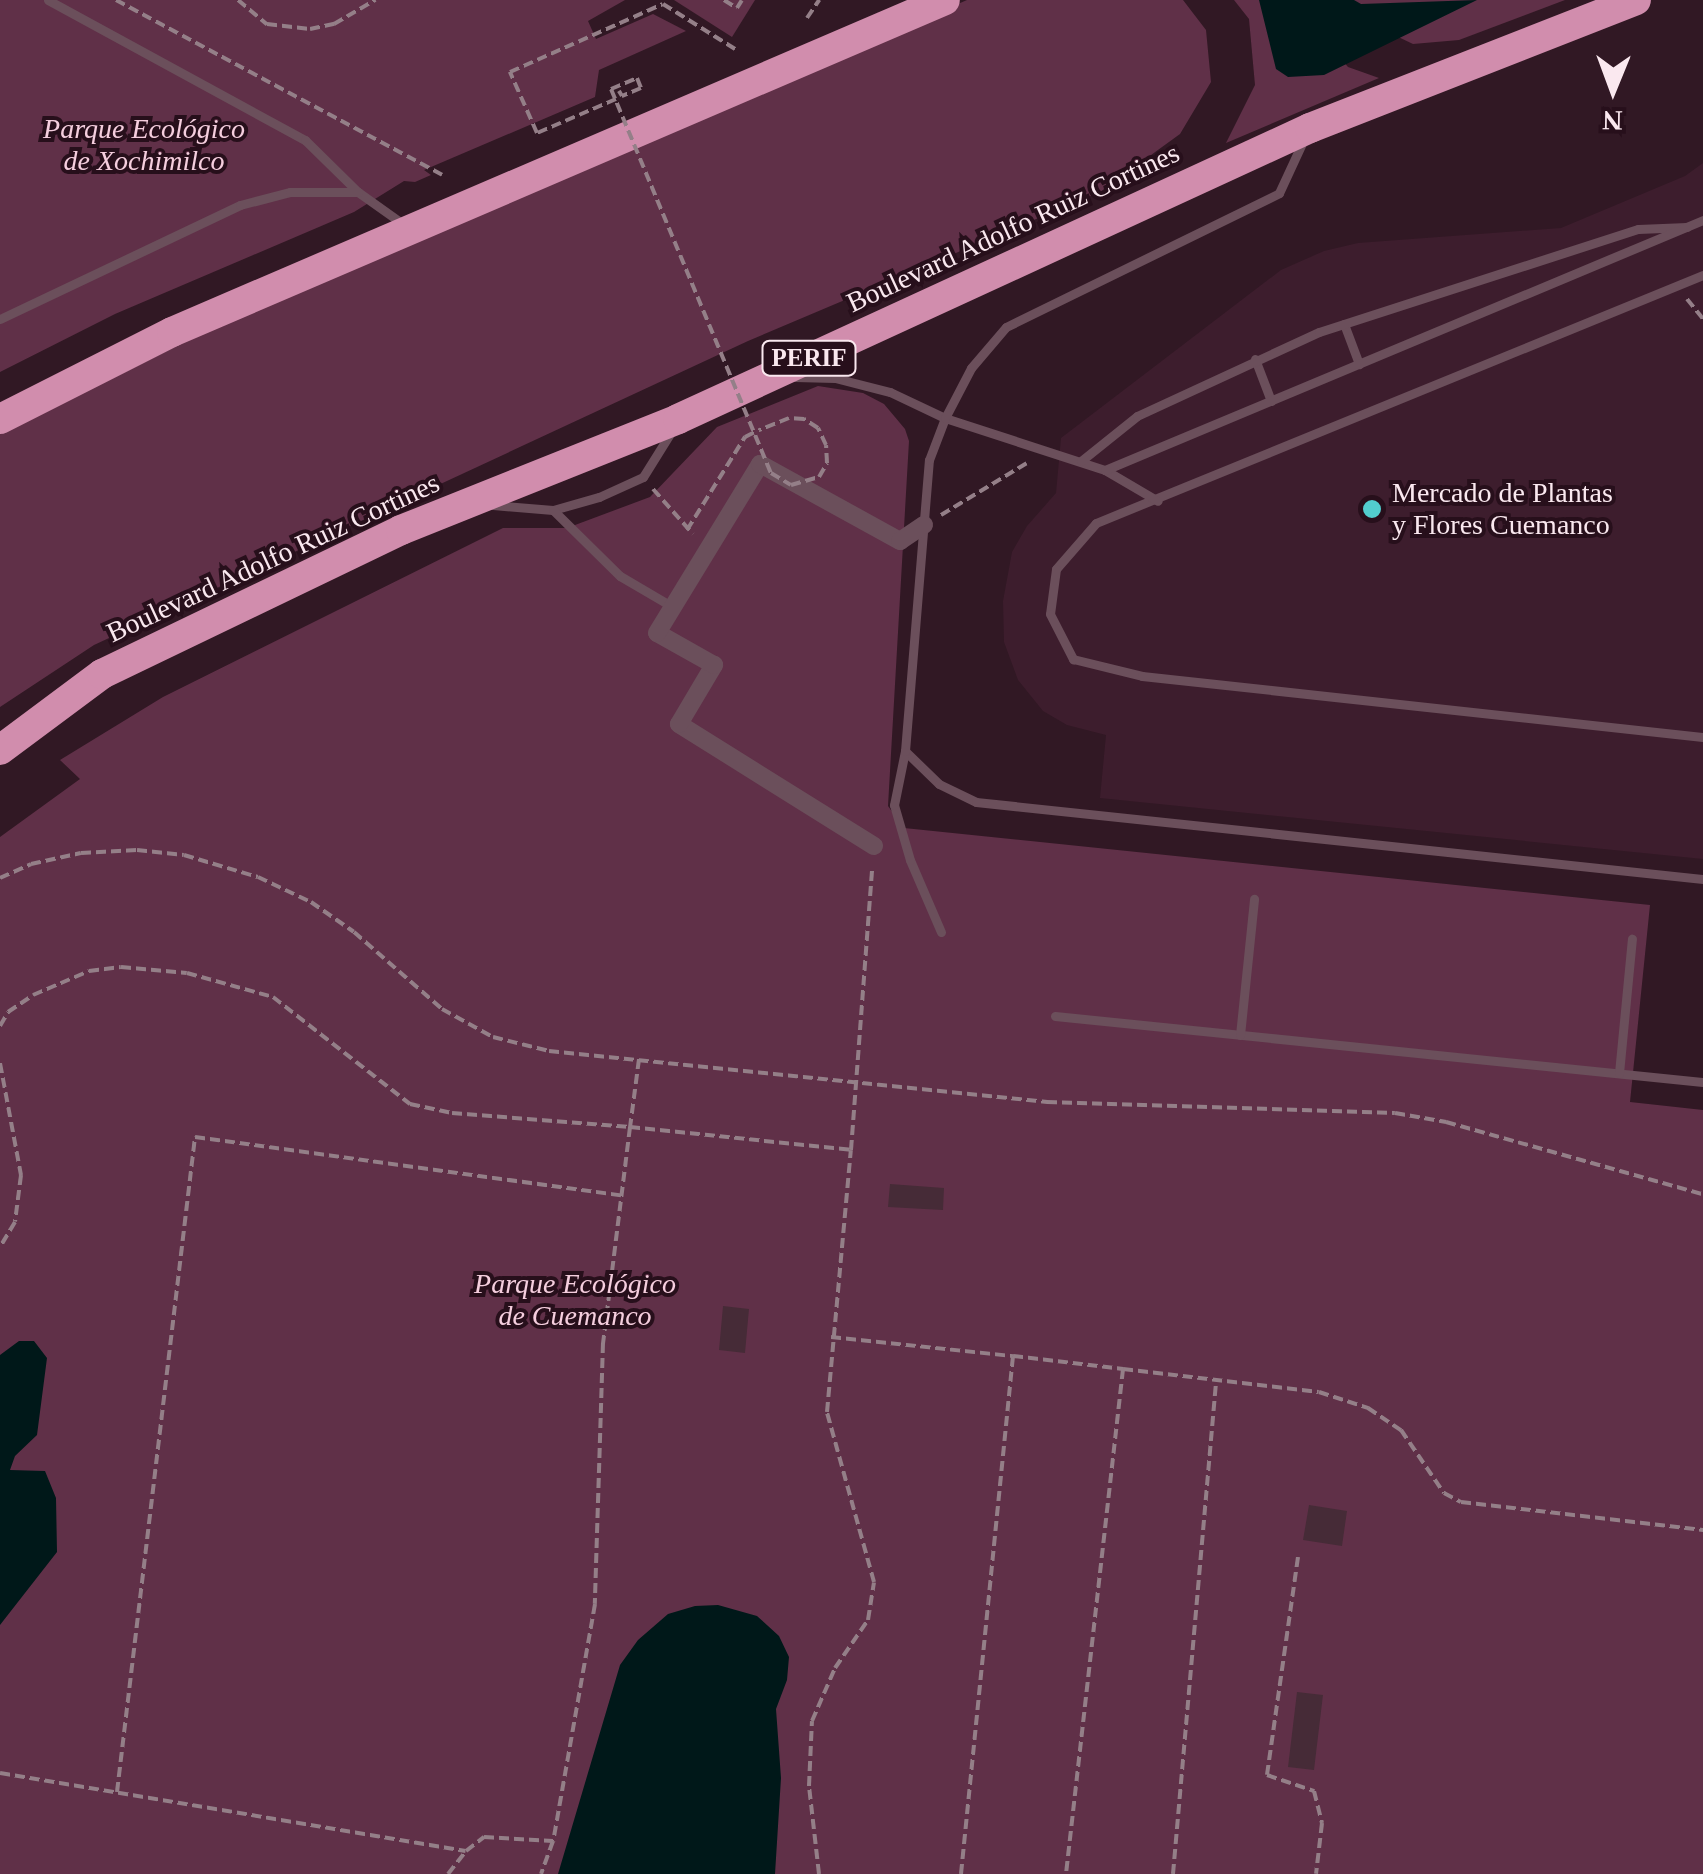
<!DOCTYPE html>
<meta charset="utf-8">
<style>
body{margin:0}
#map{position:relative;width:1703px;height:1874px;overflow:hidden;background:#311824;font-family:Georgia,serif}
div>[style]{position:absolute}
.built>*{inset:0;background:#3d1d2d}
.green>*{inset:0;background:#603048}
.water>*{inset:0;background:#001819}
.building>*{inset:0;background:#462b37}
.path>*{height:4px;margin-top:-2px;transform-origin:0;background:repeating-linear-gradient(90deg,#947f88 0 10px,transparent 0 15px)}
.lane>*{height:9px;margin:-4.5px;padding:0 4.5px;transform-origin:4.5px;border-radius:4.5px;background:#6b4f5b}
.street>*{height:18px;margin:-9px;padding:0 9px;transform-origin:9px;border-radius:9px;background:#6b4f5b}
.highway>*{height:30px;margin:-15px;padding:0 15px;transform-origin:15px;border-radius:15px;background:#d18dad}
.path-bridge>*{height:4px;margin-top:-2px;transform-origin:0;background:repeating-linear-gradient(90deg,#947f88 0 10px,transparent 0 15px)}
.dots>*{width:28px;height:28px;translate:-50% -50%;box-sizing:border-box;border:5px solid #270f1b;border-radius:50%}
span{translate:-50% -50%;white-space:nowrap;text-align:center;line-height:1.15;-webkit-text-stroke:8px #270f1b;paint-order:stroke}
.shield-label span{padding:2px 8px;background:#270f1b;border:2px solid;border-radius:8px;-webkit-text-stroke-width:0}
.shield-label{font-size:25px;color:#fae8ef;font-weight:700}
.park-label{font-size:28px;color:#f5cede;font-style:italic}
.street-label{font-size:28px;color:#fae8ef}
.poi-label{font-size:28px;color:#fae8ef}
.left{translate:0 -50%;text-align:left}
.north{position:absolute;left:1563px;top:40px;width:100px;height:100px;-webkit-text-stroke:8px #270f1b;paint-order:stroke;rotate:181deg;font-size:28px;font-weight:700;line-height:40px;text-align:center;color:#fae8ef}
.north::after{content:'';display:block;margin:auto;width:35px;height:45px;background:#fae8ef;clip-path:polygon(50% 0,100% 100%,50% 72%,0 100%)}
</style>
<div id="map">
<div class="built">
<div style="clip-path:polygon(1703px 163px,1703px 859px,1100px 798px,1106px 735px,1067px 725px,1043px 711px,1018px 680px,1004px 642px,1003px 601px,1012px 552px,1027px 526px,1056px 493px,1061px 438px,1281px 270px,1324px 251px,1358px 243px,1561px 228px,1685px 176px)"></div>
</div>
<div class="green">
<div style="clip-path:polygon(0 0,625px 0,588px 21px,596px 39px,653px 14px,686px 31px,599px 70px,595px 97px,424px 170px,431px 175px,415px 182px,404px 181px,354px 212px,115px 314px,0 372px)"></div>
<div style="clip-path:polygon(674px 0,755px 0,732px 37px)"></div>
<div style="clip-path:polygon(967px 0,1183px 0,1206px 30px,1211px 82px,1180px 134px,1100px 192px,748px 341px,94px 645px,0 707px,0 434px,189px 340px)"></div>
<div style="clip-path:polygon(1234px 0,1300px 0,1307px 20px,1348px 67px,1379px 78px,1226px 143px,1255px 85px,1249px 19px)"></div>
<div style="clip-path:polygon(1353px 0,1565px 0,1459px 40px,1413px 44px,1371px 24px)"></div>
<div style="clip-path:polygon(818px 386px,863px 393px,884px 404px,905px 429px,909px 441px,888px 806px,904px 828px,1650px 905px,1630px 1102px,1703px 1110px,1703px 1874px,0 1874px,0 837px,80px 779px,60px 760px,163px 697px,503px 528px,567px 528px,650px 497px,717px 427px)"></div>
</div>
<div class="water">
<div style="clip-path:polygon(1259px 0,1354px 0,1361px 4px,1477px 0,1324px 75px,1288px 77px,1276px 69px)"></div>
<div style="clip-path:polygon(19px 1341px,34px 1341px,47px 1358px,37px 1435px,15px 1456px,10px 1470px,45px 1471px,56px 1498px,57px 1552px,0 1625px,0 1355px)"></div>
<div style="clip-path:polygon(718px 1605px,757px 1616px,779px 1636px,789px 1657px,787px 1680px,776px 1709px,781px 1778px,775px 1874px,558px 1874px,620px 1665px,638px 1640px,668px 1614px,695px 1606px)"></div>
</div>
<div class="building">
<div style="clip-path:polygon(890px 1184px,944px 1188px,943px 1210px,888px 1207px)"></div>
<div style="clip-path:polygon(723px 1306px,749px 1309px,745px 1353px,719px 1350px)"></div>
<div style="clip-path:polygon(1309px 1505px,1347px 1511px,1342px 1546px,1303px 1540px)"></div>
<div style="clip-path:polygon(1297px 1692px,1323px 1695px,1314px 1770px,1288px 1767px)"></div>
</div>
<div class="path">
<div style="left:116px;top:0;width:370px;rotate:28.2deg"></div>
<div style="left:238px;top:0;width:38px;rotate:40deg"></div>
<div style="left:267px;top:24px;width:43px;rotate:6.6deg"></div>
<div style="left:310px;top:29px;width:25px;rotate:-12deg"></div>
<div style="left:334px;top:24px;width:48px;rotate:-30.3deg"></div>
<div style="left:724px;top:0;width:15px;rotate:32deg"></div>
<div style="left:737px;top:8px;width:9px;rotate:-58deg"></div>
<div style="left:807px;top:18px;width:22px;rotate:-56deg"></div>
<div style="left:611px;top:89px;width:28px;rotate:-23deg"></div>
<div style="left:637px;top:78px;width:11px;rotate:68deg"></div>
<div style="left:641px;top:88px;width:21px;rotate:157deg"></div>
<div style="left:622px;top:96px;width:6px;rotate:-121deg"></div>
<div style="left:616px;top:99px;width:86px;rotate:156.7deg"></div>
<div style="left:537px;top:133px;width:67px;rotate:-113.9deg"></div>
<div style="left:510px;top:72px;width:167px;rotate:-24deg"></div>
<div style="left:663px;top:4px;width:85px;rotate:32deg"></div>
<div style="left:1687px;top:299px;width:26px;rotate:51deg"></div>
<div style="left:653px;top:489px;width:60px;rotate:48.4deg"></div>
<div style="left:941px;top:515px;width:100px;rotate:-31.2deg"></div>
<div style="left:687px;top:530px;width:110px;rotate:-58.1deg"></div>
<div style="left:745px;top:437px;width:16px;rotate:-27deg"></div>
<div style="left:0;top:878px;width:34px;rotate:-24deg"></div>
<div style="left:31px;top:864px;width:51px;rotate:-12.4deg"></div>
<div style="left:81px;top:853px;width:56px;rotate:-3.1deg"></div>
<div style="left:137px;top:850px;width:47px;rotate:6.1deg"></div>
<div style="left:184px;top:855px;width:77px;rotate:16.6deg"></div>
<div style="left:258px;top:877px;width:59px;rotate:25.3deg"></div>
<div style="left:311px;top:902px;width:52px;rotate:34.9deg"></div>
<div style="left:354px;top:932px;width:117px;rotate:41.2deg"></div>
<div style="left:442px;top:1009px;width:58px;rotate:28.8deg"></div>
<div style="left:493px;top:1037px;width:58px;rotate:14deg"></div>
<div style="left:549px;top:1051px;width:501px;rotate:5.85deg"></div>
<div style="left:1047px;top:1102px;width:348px;rotate:1.8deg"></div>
<div style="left:1395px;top:1113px;width:52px;rotate:10deg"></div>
<div style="left:1446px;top:1122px;width:267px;rotate:15.7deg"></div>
<div style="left:0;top:1026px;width:16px;rotate:-60deg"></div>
<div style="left:8px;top:1012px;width:30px;rotate:-34deg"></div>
<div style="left:33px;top:995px;width:61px;rotate:-23.2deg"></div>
<div style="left:89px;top:971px;width:32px;rotate:-7deg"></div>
<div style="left:121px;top:967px;width:66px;rotate:5.2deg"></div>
<div style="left:187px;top:973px;width:89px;rotate:15.6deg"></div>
<div style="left:273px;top:997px;width:174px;rotate:38deg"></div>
<div style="left:410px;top:1104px;width:43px;rotate:12.1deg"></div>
<div style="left:452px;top:1113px;width:179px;rotate:4.5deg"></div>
<div style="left:630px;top:1127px;width:218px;rotate:97.1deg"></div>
<div style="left:603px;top:1343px;width:261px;rotate:91.8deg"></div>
<div style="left:595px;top:1604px;width:241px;rotate:100deg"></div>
<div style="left:553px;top:1841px;width:35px;rotate:110deg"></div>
<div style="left:639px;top:1059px;width:69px;rotate:97.5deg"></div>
<div style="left:630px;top:1127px;width:222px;rotate:5.9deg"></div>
<div style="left:851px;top:1150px;width:283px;rotate:-85.7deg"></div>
<div style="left:0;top:1063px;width:114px;rotate:79.4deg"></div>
<div style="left:21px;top:1175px;width:47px;rotate:97.3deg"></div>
<div style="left:15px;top:1222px;width:29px;rotate:121deg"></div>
<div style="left:831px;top:1337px;width:183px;rotate:6deg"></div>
<div style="left:1123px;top:1369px;width:197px;rotate:6.7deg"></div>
<div style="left:1319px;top:1392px;width:52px;rotate:18.1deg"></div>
<div style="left:1368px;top:1408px;width:40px;rotate:34deg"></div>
<div style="left:1401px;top:1430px;width:76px;rotate:55.7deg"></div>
<div style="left:1444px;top:1493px;width:19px;rotate:28deg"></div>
<div style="left:1461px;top:1502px;width:244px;rotate:6.6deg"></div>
<div style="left:1298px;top:1557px;width:220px;rotate:98.1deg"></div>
<div style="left:1267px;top:1775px;width:50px;rotate:18.8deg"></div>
<div style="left:1314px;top:1791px;width:33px;rotate:76deg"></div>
<div style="left:1322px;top:1823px;width:51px;rotate:96.7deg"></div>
<div style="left:0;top:1773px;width:472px;rotate:9.5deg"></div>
<div style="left:466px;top:1851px;width:23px;rotate:-38deg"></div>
<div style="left:484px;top:1837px;width:69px;rotate:3.3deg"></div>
<div style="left:117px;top:1792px;width:660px;rotate:-83.21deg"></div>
<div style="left:195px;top:1137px;width:430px;rotate:7.8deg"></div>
<div style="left:448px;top:1874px;width:29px;rotate:-52deg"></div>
<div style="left:819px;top:1874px;width:89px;rotate:-96.5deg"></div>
<div style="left:809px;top:1786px;width:65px;rotate:-87.4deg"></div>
<div style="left:812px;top:1721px;width:58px;rotate:-66.5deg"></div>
<div style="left:835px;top:1668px;width:58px;rotate:-55.5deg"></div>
<div style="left:868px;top:1620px;width:38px;rotate:-81deg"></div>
<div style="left:874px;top:1582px;width:176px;rotate:-105.5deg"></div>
<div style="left:827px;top:1412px;width:263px;rotate:-84.8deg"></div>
<div style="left:961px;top:1874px;width:521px;rotate:-84.27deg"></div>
<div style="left:1013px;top:1356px;width:111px;rotate:6.7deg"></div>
<div style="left:1123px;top:1369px;width:508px;rotate:96.44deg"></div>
<div style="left:1173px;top:1874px;width:495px;rotate:-85deg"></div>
</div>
<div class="lane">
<div style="left:48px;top:0;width:293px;rotate:28.6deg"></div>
<div style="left:305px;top:140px;width:74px;rotate:44.5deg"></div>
<div style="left:358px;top:192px;width:55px;rotate:35.4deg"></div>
<div style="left:1703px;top:275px;width:656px;rotate:157.78deg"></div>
<div style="left:1096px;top:523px;width:61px;rotate:131deg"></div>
<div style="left:1056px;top:569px;width:45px;rotate:97.6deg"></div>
<div style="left:1050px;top:614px;width:51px;rotate:62.9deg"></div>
<div style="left:1073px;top:659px;width:71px;rotate:13.8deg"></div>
<div style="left:1142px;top:676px;width:564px;rotate:6.21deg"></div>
<div style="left:0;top:319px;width:266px;rotate:-25.4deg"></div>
<div style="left:240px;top:205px;width:52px;rotate:-14.6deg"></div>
<div style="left:290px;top:192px;width:68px"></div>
<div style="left:1344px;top:324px;width:43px;rotate:69.4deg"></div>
<div style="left:1255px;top:359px;width:45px;rotate:69.1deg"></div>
<div style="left:795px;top:377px;width:40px;rotate:1.4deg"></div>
<div style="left:835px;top:378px;width:57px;rotate:14.3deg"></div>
<div style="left:890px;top:392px;width:61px;rotate:25.3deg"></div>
<div style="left:945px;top:418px;width:168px;rotate:18deg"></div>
<div style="left:1105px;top:470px;width:61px;rotate:30.3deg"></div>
<div style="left:1081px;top:461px;width:72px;rotate:-38.8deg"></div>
<div style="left:1137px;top:416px;width:200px;rotate:-24.8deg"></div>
<div style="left:1319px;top:332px;width:335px;rotate:-17.9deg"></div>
<div style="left:1638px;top:229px;width:49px;rotate:-2.3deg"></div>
<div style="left:1105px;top:470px;width:648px;rotate:-22.69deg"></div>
<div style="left:493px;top:505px;width:60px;rotate:4.8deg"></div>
<div style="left:553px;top:510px;width:48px;rotate:-15.8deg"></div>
<div style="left:599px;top:497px;width:48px;rotate:-24.4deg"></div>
<div style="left:643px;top:477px;width:53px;rotate:-58.1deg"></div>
<div style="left:553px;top:510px;width:94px;rotate:44.6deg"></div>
<div style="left:620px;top:576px;width:61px;rotate:30.3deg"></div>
<div style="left:905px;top:751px;width:47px;rotate:44.1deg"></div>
<div style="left:939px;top:784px;width:41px;rotate:25.9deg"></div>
<div style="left:976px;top:802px;width:731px;rotate:6.05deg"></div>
<div style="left:941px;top:932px;width:78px;rotate:-113.3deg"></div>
<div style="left:910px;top:860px;width:57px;rotate:-106.2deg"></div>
<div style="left:894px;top:805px;width:55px;rotate:-78.5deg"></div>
<div style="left:905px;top:751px;width:292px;rotate:-85.3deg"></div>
<div style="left:929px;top:460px;width:45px;rotate:-69.1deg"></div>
<div style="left:945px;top:418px;width:56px;rotate:-62.5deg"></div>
<div style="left:971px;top:368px;width:54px;rotate:-49.5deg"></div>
<div style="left:1006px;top:327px;width:304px;rotate:-26.1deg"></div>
<div style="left:1279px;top:193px;width:60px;rotate:-65.2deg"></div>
<div style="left:1055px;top:1016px;width:651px;rotate:5.82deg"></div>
<div style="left:1240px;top:1035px;width:137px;rotate:-84.1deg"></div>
<div style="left:1619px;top:1073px;width:135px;rotate:-84.5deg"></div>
</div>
<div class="street">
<div style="left:874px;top:846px;width:230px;rotate:-148deg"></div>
<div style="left:679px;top:724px;width:69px;rotate:-59.3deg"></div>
<div style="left:714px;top:665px;width:65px;rotate:-150.7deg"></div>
<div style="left:657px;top:633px;width:198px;rotate:-58.6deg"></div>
<div style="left:760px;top:464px;width:160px;rotate:28.8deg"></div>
<div style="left:900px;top:541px;width:29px;rotate:-34deg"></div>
</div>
<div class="highway">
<div style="left:0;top:419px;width:193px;rotate:-26.8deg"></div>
<div style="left:172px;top:332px;width:841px;rotate:-23.24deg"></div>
<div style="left:0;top:750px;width:127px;rotate:-36.7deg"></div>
<div style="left:102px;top:674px;width:332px;rotate:-25.7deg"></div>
<div style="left:401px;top:530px;width:298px;rotate:-21.8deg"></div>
<div style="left:678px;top:419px;width:696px;rotate:-24.72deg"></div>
<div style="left:1310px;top:128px;width:350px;rotate:-21.4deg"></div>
</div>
<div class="path-bridge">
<div style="left:611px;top:89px;width:416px;rotate:67.4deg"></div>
<div style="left:771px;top:473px;width:23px;rotate:31deg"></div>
<div style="left:791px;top:485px;width:29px;rotate:-16deg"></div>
<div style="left:819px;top:477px;width:16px;rotate:-60deg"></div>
<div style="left:827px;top:463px;width:18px;rotate:-93deg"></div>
<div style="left:826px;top:445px;width:19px;rotate:-115deg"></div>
<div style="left:818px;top:428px;width:17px;rotate:-147deg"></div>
<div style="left:804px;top:419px;width:15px;rotate:-176deg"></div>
<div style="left:789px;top:418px;width:32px;rotate:158deg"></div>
</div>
<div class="dots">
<div style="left:1372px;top:509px;background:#52cdce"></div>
</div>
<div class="shield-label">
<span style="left:809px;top:358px">PERIF</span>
</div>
<div class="park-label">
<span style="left:144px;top:145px">Parque Ecológico<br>de Xochimilco</span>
<span style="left:575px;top:1300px">Parque Ecológico<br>de Cuemanco</span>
</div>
<div class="street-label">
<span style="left:1013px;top:228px;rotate:-25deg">Boulevard Adolfo Ruiz Cortines</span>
<span style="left:273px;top:558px;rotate:-25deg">Boulevard Adolfo Ruiz Cortines</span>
</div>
<div class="poi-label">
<span class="left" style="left:1392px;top:509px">Mercado de Plantas<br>y Flores Cuemanco</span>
</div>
<div class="north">N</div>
</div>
